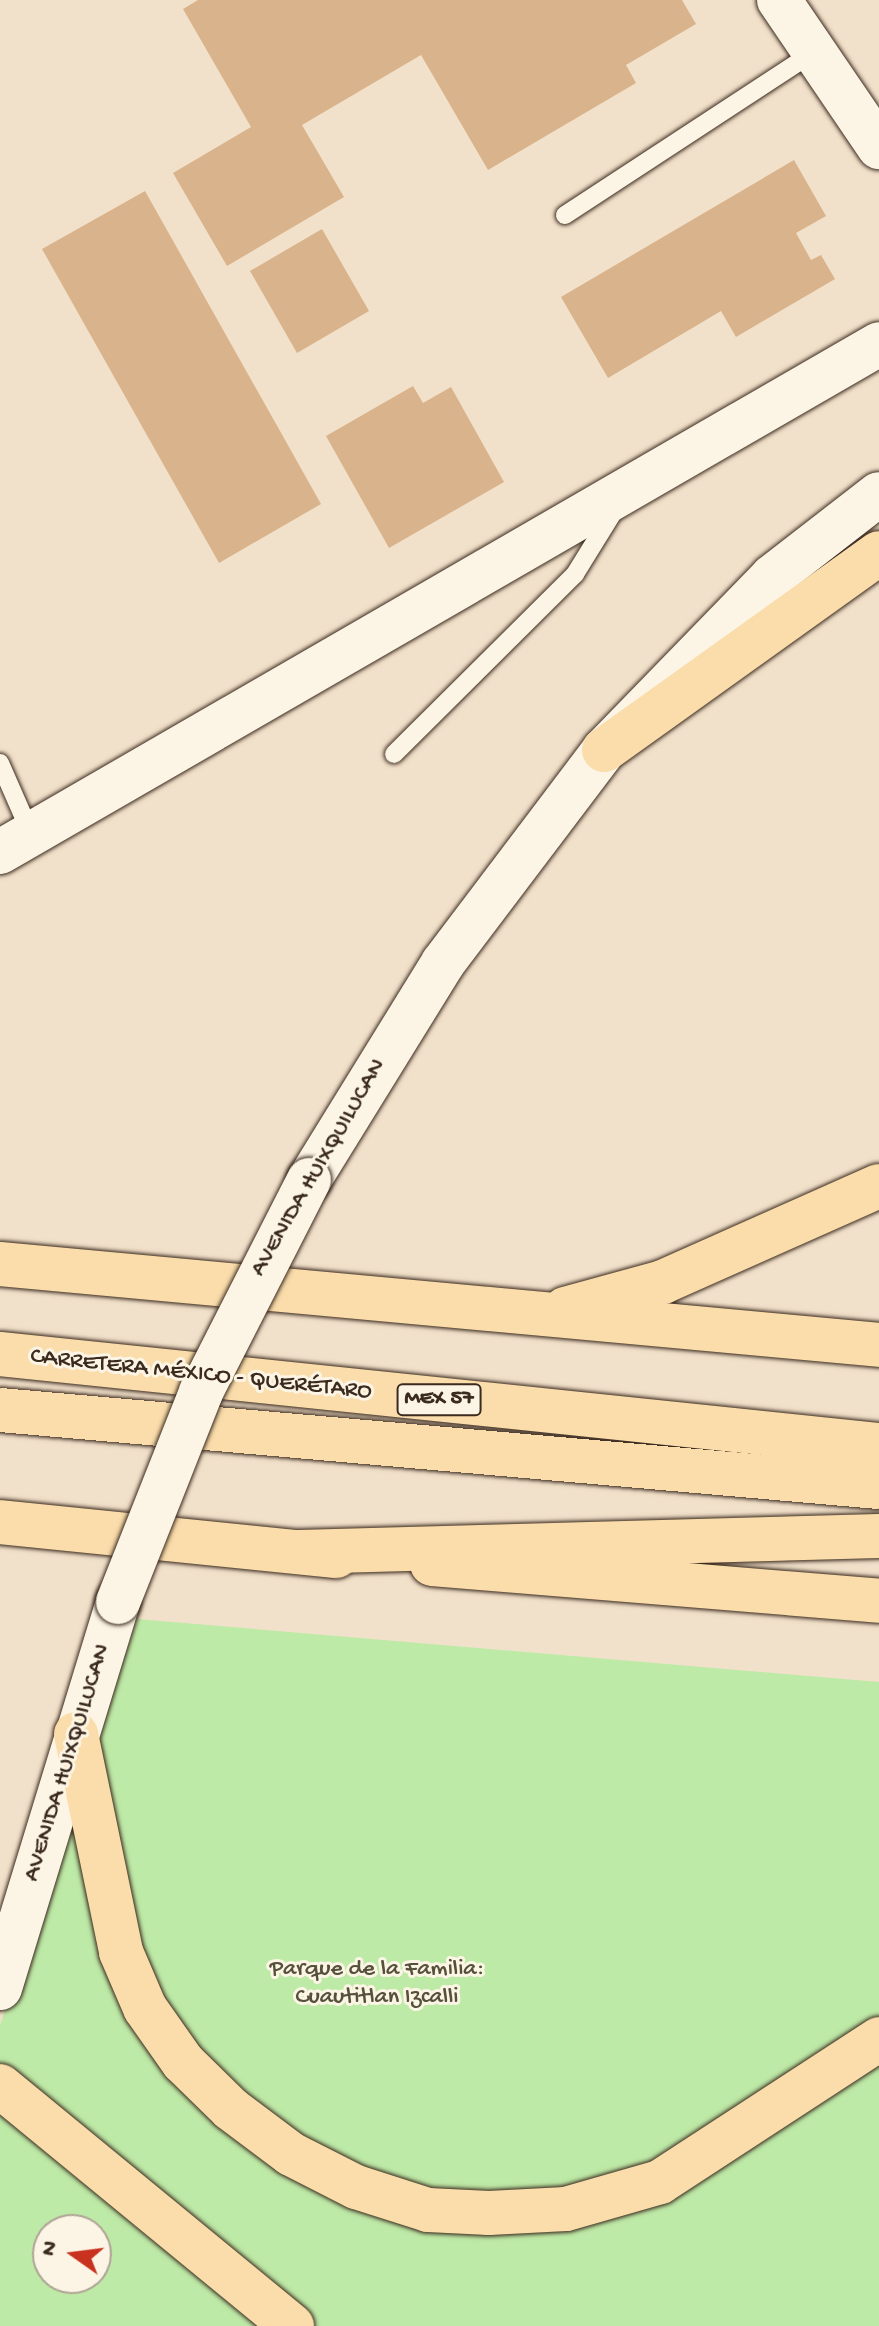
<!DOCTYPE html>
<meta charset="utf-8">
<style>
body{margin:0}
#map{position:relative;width:879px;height:2326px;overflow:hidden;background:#fcf5e5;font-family:"Gochi Hand",sans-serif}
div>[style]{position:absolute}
.built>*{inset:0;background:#f2e1ca}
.green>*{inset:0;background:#beeaa7}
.building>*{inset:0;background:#d9b38b}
.roads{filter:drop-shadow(0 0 2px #3b2a1e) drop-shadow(0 0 2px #3b2a1e)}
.lane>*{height:18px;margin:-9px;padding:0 9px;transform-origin:9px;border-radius:9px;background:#fcf5e5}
.secondary>*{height:44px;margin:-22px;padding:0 22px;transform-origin:22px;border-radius:22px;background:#fcf5e5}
.primary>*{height:44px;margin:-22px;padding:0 22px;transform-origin:22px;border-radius:22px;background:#faddab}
.highway>*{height:44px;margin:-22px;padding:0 22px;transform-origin:22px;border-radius:22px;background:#faddab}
.bridges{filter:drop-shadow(0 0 2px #3b2a1e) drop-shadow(0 0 2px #3b2a1e)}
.secondary-bridge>*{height:44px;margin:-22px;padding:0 22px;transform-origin:22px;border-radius:22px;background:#fcf5e5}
span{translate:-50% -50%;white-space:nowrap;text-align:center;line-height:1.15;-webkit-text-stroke:6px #fcf5e5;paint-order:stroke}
.shield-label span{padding:2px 6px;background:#fcf5e5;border:2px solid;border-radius:6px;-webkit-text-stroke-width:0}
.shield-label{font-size:22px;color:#3b2a1e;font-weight:700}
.street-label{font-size:24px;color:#3b2a1e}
.park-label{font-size:24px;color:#555039}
.north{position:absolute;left:32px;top:2214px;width:80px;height:80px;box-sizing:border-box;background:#fcf5e5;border:2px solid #afa495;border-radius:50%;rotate:284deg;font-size:22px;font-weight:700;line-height:32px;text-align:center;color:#3b2a1e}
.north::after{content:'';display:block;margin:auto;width:28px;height:36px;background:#c8321e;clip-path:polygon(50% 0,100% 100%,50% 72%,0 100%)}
</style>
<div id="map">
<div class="built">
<div style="clip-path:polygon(evenodd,0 0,879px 0,879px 2057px,0 2326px,0 0,48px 2230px,96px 2230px,96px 2278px,48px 2278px,48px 2230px)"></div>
</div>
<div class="green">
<div style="clip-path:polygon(evenodd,137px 1619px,879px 1682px,879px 2326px,0 2326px,0 2025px,137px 1619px,48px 2230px,96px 2230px,96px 2278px,48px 2278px,48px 2230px)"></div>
</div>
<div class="building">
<div style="clip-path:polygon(198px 0,682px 0,696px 24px,626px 65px,636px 83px,488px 170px,421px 55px,302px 125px,344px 197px,227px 266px,173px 173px,251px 127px,183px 9px)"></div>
<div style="clip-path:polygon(794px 160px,826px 216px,796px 233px,811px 260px,821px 255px,835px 279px,736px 337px,721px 311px,608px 378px,561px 297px)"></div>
<div style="clip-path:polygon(145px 191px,321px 504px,219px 563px,42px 249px)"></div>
<div style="clip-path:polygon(322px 229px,369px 311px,297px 353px,250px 271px)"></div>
<div style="clip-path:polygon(413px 386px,423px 403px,451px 387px,504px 482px,389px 548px,326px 436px)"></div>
</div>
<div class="roads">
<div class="lane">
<div style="left:565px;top:215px;width:298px;rotate:-33.2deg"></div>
<div style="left:394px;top:754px;width:255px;rotate:-44.8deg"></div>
<div style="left:575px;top:574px;width:78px;rotate:-58.2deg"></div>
<div style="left:0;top:763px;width:77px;rotate:66.4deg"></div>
</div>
<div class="secondary">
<div style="left:779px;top:0;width:178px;rotate:55.8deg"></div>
<div style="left:0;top:852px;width:1015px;rotate:-30.02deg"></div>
<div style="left:309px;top:1180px;width:255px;rotate:-58.3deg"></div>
<div style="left:443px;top:963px;width:267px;rotate:-52.9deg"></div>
<div style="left:604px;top:750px;width:241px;rotate:-45.8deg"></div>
<div style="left:772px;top:577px;width:135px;rotate:-37.8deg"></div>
<div style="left:0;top:1988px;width:404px;rotate:-73deg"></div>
</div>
<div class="primary">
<div style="left:604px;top:750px;width:338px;rotate:-35.6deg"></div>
<div style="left:0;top:1264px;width:883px;rotate:5.26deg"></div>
<div style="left:565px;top:1309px;width:102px;rotate:-15.4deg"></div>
<div style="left:663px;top:1282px;width:236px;rotate:-24deg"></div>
<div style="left:0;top:1522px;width:338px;rotate:5.8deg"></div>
<div style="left:432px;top:1564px;width:449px;rotate:4.7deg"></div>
<div style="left:76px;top:1734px;width:223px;rotate:78.3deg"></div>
<div style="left:121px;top:1952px;width:61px;rotate:66.8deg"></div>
<div style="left:145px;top:2008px;width:66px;rotate:54.9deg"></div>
<div style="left:183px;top:2062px;width:67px;rotate:44.4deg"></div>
<div style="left:231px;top:2109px;width:75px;rotate:36.9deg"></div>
<div style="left:291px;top:2154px;width:73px;rotate:26.9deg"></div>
<div style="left:356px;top:2187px;width:76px;rotate:17.7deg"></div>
<div style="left:428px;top:2210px;width:61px;rotate:2.8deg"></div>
<div style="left:489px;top:2213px;width:77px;rotate:-3deg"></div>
<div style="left:566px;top:2209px;width:98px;rotate:-16deg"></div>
<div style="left:660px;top:2182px;width:262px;rotate:-33.1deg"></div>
<div style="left:0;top:2086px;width:378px;rotate:39.4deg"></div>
</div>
<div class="highway">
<div style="left:0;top:1354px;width:884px;rotate:5.91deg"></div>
<div style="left:0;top:1410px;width:882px;rotate:5.01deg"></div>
<div style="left:299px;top:1552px;width:580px;rotate:-1.58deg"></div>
</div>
</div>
<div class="bridges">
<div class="secondary-bridge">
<div style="left:118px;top:1602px;width:226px;rotate:-68.4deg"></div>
<div style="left:201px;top:1392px;width:238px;rotate:-63deg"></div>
</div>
</div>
<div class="shield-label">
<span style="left:439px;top:1400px">MEX 57</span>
</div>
<div class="street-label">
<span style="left:319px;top:1168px;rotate:-60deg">AVENIDA HUIXQUILUCAN</span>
<span style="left:201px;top:1375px;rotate:6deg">CARRETERA MÉXICO - QUERÉTARO</span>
<span style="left:68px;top:1763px;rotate:-73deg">AVENIDA HUIXQUILUCAN</span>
</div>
<div class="park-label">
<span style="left:377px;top:1984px">Parque de la Familia:<br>Cuautitlan Izcalli</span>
</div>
<div class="north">N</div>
</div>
